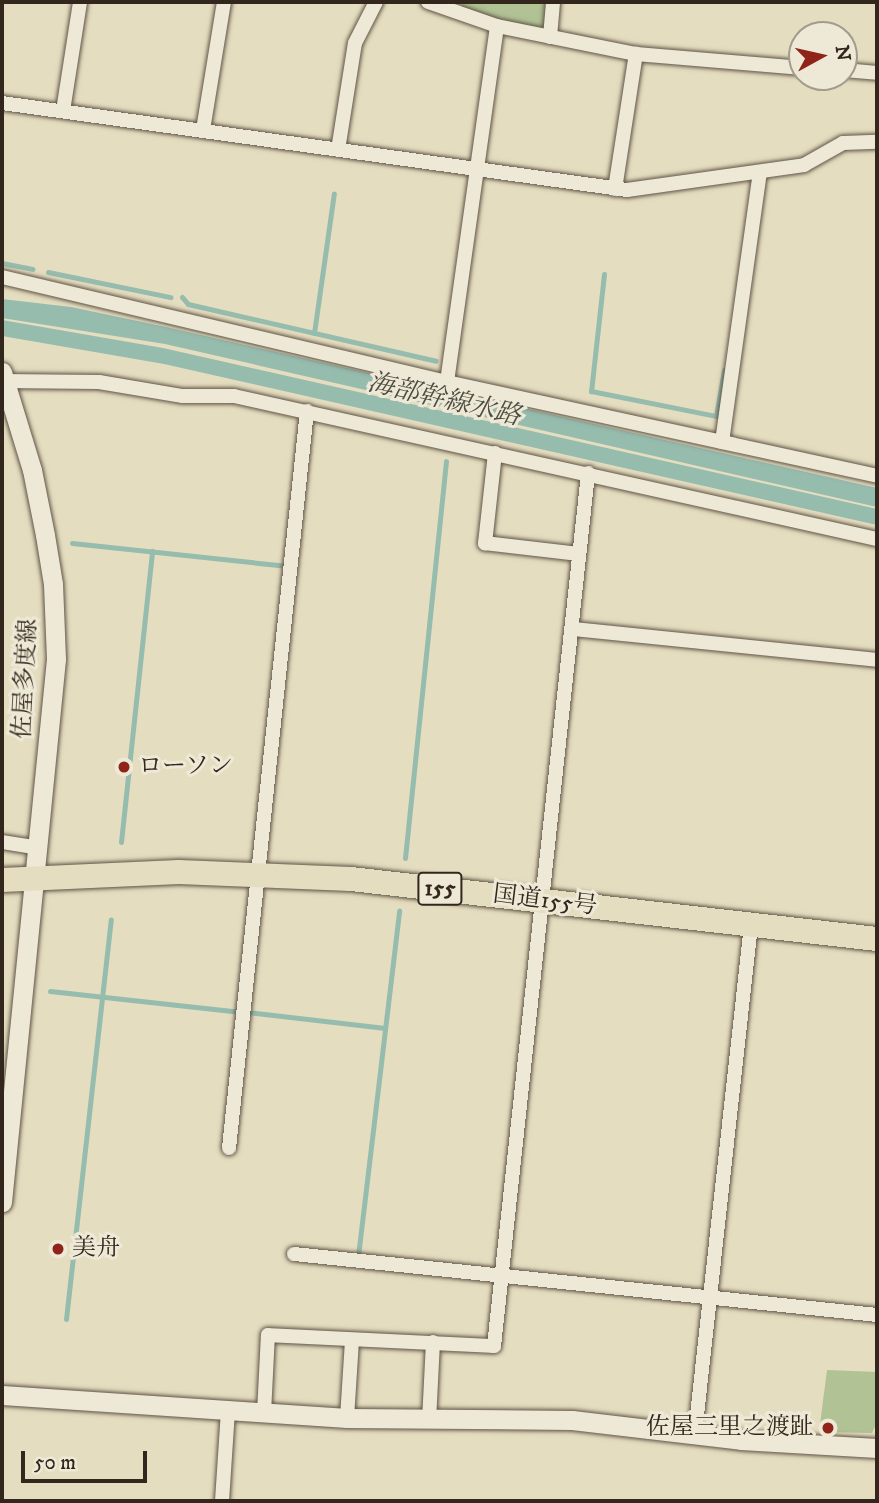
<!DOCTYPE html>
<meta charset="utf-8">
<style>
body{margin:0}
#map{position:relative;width:879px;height:1503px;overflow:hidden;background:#e5ddc0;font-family:"IM FELL DW Pica","Noto Serif JP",serif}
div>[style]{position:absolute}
.green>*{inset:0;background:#b1c295}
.water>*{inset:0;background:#96bcae}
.stream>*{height:5px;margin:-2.5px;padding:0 2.5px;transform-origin:2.5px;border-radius:2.5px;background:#96bcae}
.roads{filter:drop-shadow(0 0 2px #605445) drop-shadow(0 0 2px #605445)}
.street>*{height:14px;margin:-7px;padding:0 7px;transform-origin:7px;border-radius:7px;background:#eee9d6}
.secondary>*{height:19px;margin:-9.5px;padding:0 9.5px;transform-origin:9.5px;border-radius:9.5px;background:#eee9d6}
.highway>*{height:24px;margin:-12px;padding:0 12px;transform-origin:12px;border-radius:12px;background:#e5ddc0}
.dots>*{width:19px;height:19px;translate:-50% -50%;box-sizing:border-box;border:4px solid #eee9d6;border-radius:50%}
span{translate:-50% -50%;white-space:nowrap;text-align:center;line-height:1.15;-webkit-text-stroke:6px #eee9d6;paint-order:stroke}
.shield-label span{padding:2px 5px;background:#eee9d6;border:2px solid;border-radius:5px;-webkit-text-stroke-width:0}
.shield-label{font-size:23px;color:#33261c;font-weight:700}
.street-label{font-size:24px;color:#33261c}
.poi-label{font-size:24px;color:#33261c}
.left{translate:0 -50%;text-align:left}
.right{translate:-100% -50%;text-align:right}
.water-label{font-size:26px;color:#4c4c40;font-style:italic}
.frame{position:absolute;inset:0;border:4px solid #33261c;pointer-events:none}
.north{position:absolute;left:788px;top:21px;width:70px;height:70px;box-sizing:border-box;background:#eee9d6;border:2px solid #a39b8c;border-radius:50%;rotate:82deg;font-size:19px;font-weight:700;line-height:28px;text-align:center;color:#33261c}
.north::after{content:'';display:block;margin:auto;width:24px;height:32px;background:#8f2418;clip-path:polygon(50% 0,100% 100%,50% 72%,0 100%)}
.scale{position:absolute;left:21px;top:1451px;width:126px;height:32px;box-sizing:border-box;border:4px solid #33261c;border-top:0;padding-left:9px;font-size:21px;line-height:24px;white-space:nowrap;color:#33261c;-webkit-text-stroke:5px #eee9d6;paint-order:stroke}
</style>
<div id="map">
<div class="green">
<div style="clip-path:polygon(462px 2px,548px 2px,545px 30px,461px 10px)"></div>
<div style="clip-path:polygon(827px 1370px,877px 1372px,877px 1422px,872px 1433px,819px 1432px)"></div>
</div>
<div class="water">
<div style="clip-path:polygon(2px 299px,71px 307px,166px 327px,877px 488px,877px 507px,165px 344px,2px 318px)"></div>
<div style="clip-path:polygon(2px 320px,163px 348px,877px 509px,877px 525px,164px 364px,2px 336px)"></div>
</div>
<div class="stream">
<div style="left:2px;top:263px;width:31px;rotate:11deg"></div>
<div style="left:48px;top:272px;width:125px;rotate:11.6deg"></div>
<div style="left:604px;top:274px;width:118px;rotate:96.3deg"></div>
<div style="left:591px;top:391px;width:127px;rotate:11.3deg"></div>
<div style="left:716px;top:416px;width:47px;rotate:-80.1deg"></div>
<div style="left:182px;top:297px;width:9px;rotate:49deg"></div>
<div style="left:188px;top:304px;width:254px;rotate:12.9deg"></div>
<div style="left:314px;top:333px;width:141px;rotate:-81.9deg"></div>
<div style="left:72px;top:543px;width:215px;rotate:6.1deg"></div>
<div style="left:121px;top:842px;width:293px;rotate:-83.9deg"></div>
<div style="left:405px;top:858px;width:399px;rotate:-84.1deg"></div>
<div style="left:50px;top:991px;width:190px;rotate:6.3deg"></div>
<div style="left:247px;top:1012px;width:139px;rotate:6.6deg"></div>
<div style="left:358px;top:1256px;width:348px;rotate:-83.2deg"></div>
<div style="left:66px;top:1319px;width:402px;rotate:-83.6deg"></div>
</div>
<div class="roads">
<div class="street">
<div style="left:428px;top:2px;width:73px;rotate:19.2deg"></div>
<div style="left:497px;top:26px;width:142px;rotate:11.4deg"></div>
<div style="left:636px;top:54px;width:167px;rotate:4.8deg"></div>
<div style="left:550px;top:37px;width:35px;rotate:-85deg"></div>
<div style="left:844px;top:70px;width:33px;rotate:5deg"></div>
<div style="left:2px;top:103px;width:631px;rotate:7.92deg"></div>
<div style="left:627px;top:190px;width:179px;rotate:-8deg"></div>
<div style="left:804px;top:165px;width:45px;rotate:-29.4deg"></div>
<div style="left:843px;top:143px;width:34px;rotate:-2deg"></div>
<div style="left:63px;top:111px;width:110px;rotate:-81.1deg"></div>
<div style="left:203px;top:130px;width:130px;rotate:-80.7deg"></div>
<div style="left:338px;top:150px;width:108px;rotate:-81deg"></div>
<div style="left:355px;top:43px;width:46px;rotate:-62.9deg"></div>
<div style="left:615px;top:189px;width:137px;rotate:-81.2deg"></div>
<div style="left:2px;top:277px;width:457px;rotate:13.3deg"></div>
<div style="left:447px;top:382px;width:440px;rotate:12.3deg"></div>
<div style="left:2px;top:381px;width:97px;rotate:0.6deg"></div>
<div style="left:99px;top:382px;width:85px;rotate:9.5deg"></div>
<div style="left:183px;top:396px;width:51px"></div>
<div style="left:234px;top:396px;width:659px;rotate:12.54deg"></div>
<div style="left:447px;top:382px;width:359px;rotate:-82deg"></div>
<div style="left:722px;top:442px;width:272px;rotate:-82deg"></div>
<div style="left:495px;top:453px;width:91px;rotate:96.3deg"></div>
<div style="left:485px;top:543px;width:94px;rotate:6.7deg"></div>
<div style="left:573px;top:629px;width:306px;rotate:5.8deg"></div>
<div style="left:2px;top:842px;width:36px;rotate:9deg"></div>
<div style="left:229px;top:1148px;width:741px;rotate:-83.96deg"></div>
<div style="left:294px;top:1254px;width:586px;rotate:5.97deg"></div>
<div style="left:264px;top:1413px;width:78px;rotate:-87.1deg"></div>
<div style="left:268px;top:1335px;width:226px;rotate:2.8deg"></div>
<div style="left:494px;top:1346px;width:878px;rotate:-83.85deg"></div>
<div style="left:347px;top:1418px;width:78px;rotate:-86.3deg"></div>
<div style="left:429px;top:1421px;width:79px;rotate:-87.1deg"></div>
<div style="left:695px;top:1433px;width:511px;rotate:-83.71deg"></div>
<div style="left:222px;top:1501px;width:91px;rotate:-86.2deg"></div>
</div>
<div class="secondary">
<div style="left:2px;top:372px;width:102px;rotate:73deg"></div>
<div style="left:32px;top:470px;width:66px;rotate:78.7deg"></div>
<div style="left:45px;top:535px;width:50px;rotate:80.7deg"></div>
<div style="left:53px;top:584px;width:75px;rotate:87.7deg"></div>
<div style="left:56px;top:659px;width:546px;rotate:95.68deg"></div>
<div style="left:2px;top:1395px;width:346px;rotate:3.8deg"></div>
<div style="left:347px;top:1418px;width:225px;rotate:0.5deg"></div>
<div style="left:572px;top:1420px;width:170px;rotate:6.7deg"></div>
<div style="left:741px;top:1440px;width:136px;rotate:3.4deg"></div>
</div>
<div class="highway">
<div style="left:2px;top:880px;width:177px;rotate:-2.6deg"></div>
<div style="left:179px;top:872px;width:172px;rotate:2.3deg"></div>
<div style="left:351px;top:879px;width:529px;rotate:6.51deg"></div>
</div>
</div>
<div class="dots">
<div style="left:124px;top:767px;background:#8f2418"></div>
<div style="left:58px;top:1249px;background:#8f2418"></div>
<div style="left:828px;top:1428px;background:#8f2418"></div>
</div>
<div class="shield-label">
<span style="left:440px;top:889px">155</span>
</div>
<div class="street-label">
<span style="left:26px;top:679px;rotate:-87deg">佐屋多度線</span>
<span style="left:545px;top:901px;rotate:7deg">国道155号</span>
</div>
<div class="poi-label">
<span class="left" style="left:138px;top:767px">ローソン</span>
<span class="left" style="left:72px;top:1249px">美舟</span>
<span class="right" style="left:814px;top:1428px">佐屋三里之渡趾</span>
</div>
<div class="water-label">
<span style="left:444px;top:400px;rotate:13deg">海部幹線水路</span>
</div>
<div class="frame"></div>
<div class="north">N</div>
<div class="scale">50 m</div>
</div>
